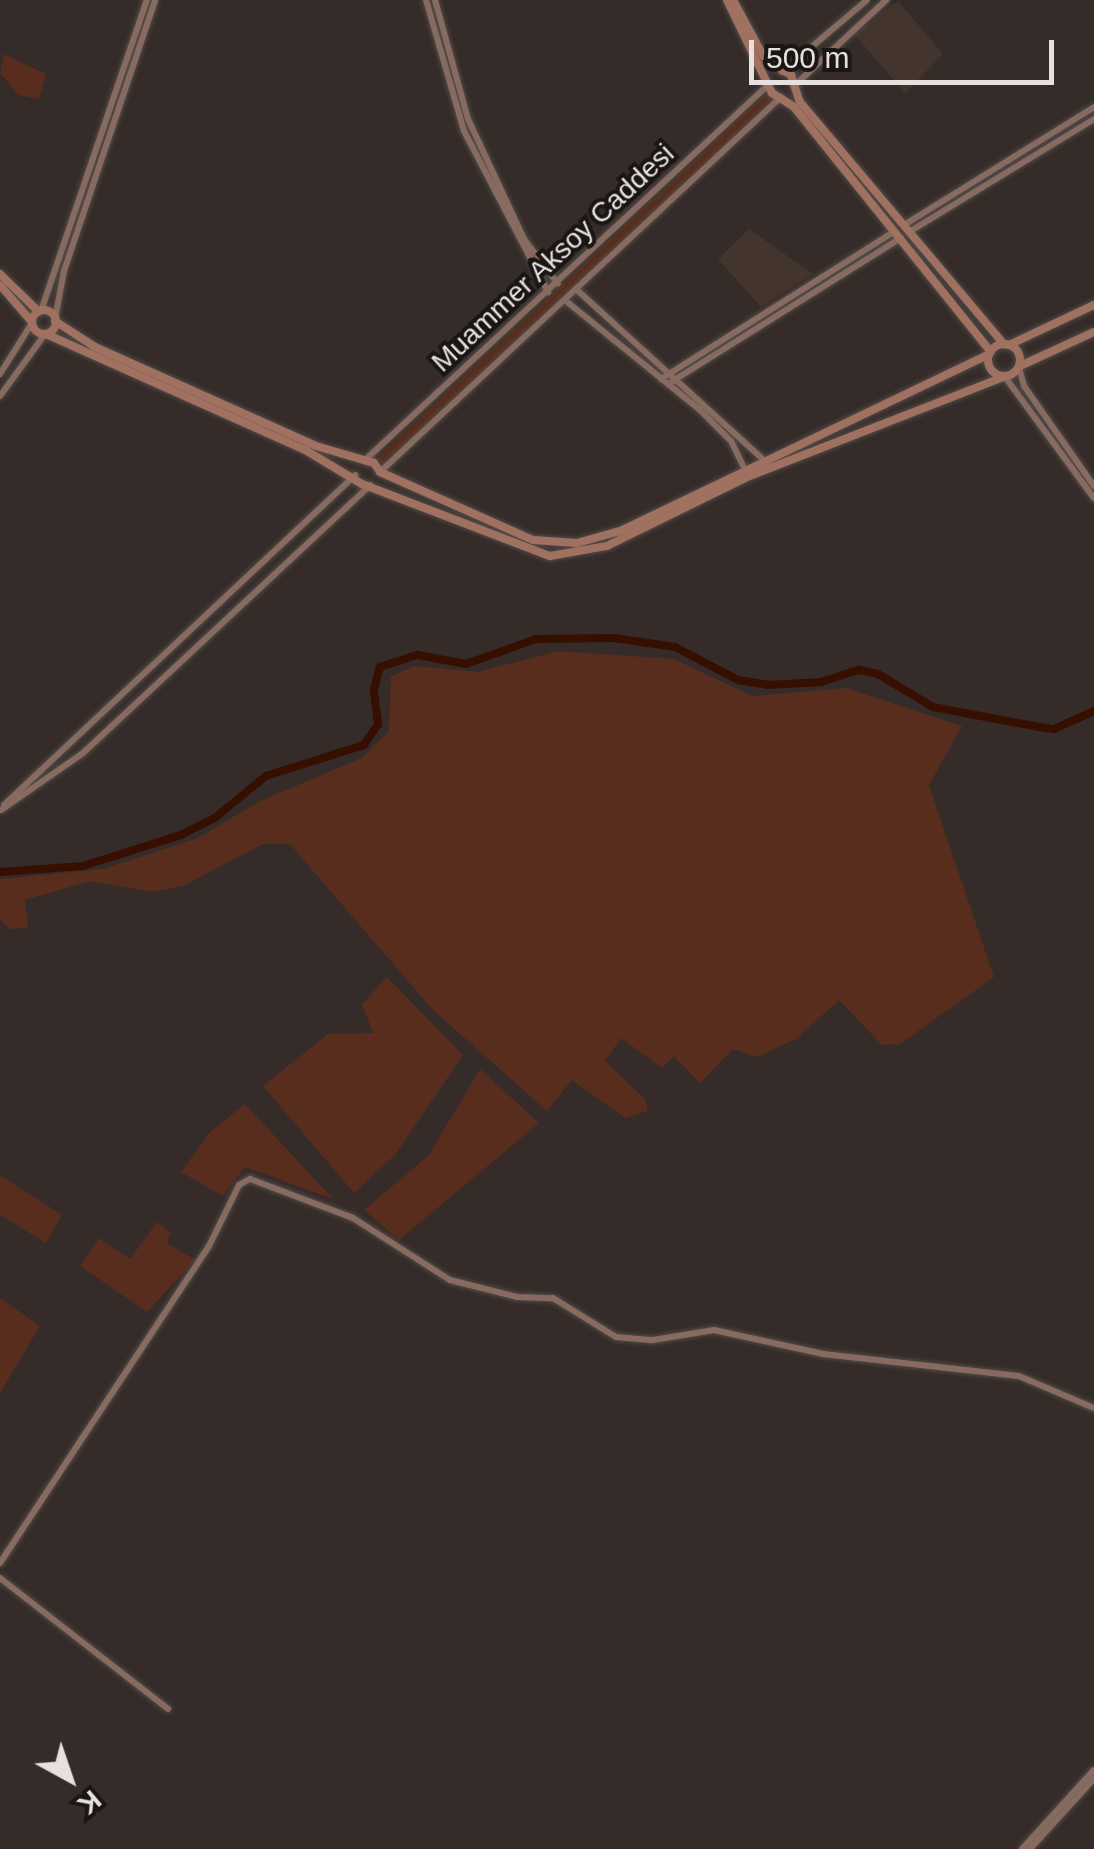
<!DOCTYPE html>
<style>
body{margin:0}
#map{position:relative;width:1094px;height:1849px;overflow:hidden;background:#352c29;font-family:Helvetica,sans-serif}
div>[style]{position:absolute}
.built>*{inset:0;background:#43342e}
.green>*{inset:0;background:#582d1d}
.river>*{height:8px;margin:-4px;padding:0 4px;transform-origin:4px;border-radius:4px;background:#370f01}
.roads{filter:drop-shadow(0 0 2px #514a47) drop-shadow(0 0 2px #514a47)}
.secondary>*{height:6px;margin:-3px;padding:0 3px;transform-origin:3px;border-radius:3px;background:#876a60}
.primary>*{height:8px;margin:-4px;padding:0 4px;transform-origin:4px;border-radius:4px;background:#a07160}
.primary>.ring{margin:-4px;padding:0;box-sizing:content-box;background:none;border:8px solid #a07160;border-radius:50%}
span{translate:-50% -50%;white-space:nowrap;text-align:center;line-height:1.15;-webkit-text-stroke:8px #1a1614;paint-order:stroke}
.street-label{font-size:28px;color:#e6e0de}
.north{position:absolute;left:20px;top:1729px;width:100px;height:100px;-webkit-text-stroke:8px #1a1614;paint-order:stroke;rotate:140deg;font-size:28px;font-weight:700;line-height:40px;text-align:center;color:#e6e0de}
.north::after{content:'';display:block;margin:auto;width:35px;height:45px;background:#e6e0de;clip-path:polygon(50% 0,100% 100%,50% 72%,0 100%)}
.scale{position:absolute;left:749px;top:40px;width:305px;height:45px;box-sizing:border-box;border:5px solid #e6e0de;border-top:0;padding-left:12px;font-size:30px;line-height:35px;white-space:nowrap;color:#e6e0de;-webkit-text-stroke:8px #1a1614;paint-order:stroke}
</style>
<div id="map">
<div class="built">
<div style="clip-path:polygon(898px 1px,943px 54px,905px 93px,854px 34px)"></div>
<div style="clip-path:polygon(749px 229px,813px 274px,761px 307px,718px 259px)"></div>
</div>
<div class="green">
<div style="clip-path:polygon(4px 54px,46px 74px,39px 99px,19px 95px,0 73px)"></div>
<div style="clip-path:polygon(767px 93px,775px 100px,384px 466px,376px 459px)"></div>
<div style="clip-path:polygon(558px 651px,674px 659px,752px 696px,846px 688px,962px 726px,929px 785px,994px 977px,900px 1044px,882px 1045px,839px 1000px,796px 1039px,757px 1057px,733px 1049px,700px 1083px,674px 1056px,662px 1068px,621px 1038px,605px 1061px,645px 1099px,648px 1111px,625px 1118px,572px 1080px,547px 1111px,431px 1008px,290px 844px,263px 844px,183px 886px,153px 892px,90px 881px,25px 900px,28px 928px,10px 929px,0 919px,0 879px,103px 869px,198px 838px,260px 801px,362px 758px,389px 731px,391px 677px,414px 666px,478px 672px)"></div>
<div style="clip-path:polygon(387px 977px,463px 1055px,395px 1155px,354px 1193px,263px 1086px,328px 1034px,373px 1033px,362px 1004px)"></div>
<div style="clip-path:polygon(480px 1069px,539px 1123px,399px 1240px,364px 1210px,429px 1155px)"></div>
<div style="clip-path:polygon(245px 1104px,333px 1199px,245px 1167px,223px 1196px,181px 1172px,210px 1132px)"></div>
<div style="clip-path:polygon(0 1175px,62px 1215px,46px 1243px,0 1215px)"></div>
<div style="clip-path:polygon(157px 1222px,170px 1232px,167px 1243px,195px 1260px,147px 1312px,80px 1266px,99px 1238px,130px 1259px)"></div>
<div style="clip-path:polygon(0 1298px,40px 1326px,0 1393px)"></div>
</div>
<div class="river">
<div style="left:0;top:872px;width:83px;rotate:-4.1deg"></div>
<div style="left:83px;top:866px;width:103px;rotate:-17.6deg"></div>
<div style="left:181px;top:835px;width:39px;rotate:-27deg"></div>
<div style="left:216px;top:817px;width:65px;rotate:-39.4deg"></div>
<div style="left:266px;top:776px;width:103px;rotate:-17.6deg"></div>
<div style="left:364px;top:745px;width:25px;rotate:-56deg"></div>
<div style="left:378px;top:724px;width:35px;rotate:-97deg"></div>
<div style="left:374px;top:689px;width:23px;rotate:-75deg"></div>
<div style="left:380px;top:667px;width:40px;rotate:-18deg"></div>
<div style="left:418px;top:655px;width:49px;rotate:10.6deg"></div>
<div style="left:466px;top:664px;width:74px;rotate:-19.7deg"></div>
<div style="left:536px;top:639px;width:78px;rotate:-0.7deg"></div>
<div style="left:614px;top:638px;width:62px;rotate:8.4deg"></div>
<div style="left:675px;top:647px;width:71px;rotate:27.6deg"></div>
<div style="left:738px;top:680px;width:30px;rotate:9deg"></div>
<div style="left:768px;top:685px;width:53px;rotate:-3.2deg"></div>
<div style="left:821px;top:682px;width:40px;rotate:-18deg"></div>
<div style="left:859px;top:670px;width:19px;rotate:12deg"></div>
<div style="left:878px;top:674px;width:64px;rotate:31deg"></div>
<div style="left:933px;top:707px;width:108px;rotate:10.7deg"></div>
<div style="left:1039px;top:727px;width:15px;rotate:8deg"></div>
<div style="left:1054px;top:729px;width:44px;rotate:-24.2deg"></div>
</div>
<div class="roads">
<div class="secondary">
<div style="left:426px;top:0;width:136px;rotate:73.8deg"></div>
<div style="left:464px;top:131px;width:182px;rotate:62.4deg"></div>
<div style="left:435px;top:0;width:123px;rotate:74.5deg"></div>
<div style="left:468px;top:119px;width:132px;rotate:65deg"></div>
<div style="left:524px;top:239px;width:56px;rotate:52.9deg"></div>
<div style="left:782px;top:72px;width:111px;rotate:-40.3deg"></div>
<div style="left:795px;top:85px;width:125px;rotate:-43deg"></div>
<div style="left:904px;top:225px;width:224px;rotate:-31.8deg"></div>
<div style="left:909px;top:232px;width:217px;rotate:-31.4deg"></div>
<div style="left:577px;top:290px;width:254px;rotate:42.3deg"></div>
<div style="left:566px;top:301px;width:171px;rotate:39.1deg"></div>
<div style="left:699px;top:409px;width:45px;rotate:45deg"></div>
<div style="left:731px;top:441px;width:32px;rotate:64deg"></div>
<div style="left:41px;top:311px;width:329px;rotate:-71.2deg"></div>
<div style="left:55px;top:319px;width:49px;rotate:-79.4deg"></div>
<div style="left:64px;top:271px;width:286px;rotate:-71.4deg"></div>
<div style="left:1019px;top:368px;width:19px;rotate:74deg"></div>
<div style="left:1024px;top:386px;width:122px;rotate:55deg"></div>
<div style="left:0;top:374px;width:60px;rotate:-57.9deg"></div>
<div style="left:1005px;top:377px;width:150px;rotate:53.7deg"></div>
<div style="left:661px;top:379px;width:277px;rotate:-32.3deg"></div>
<div style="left:668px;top:384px;width:275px;rotate:-32.1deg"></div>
<div style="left:0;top:396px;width:77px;rotate:-54deg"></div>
<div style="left:364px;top:461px;width:552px;rotate:-42.94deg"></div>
<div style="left:380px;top:472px;width:549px;rotate:-43.08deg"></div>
<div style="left:4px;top:805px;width:482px;rotate:-43.2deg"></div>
<div style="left:1px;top:810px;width:100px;rotate:-34.8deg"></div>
<div style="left:83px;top:753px;width:393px;rotate:-43deg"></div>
<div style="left:0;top:1563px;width:380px;rotate:-56.6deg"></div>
<div style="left:209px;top:1246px;width:68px;rotate:-63.8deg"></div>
<div style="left:239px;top:1185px;width:13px;rotate:-29deg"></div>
<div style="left:250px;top:1179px;width:110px;rotate:20.7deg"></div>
<div style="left:353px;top:1218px;width:115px;rotate:32.6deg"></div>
<div style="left:450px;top:1280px;width:69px;rotate:14.2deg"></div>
<div style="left:517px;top:1297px;width:36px;rotate:2deg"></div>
<div style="left:553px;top:1298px;width:74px;rotate:31.8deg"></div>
<div style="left:616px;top:1337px;width:37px;rotate:5deg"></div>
<div style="left:653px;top:1340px;width:62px;rotate:-9.3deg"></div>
<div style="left:714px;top:1330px;width:112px;rotate:12.4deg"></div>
<div style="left:823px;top:1354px;width:197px;rotate:6.4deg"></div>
<div style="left:1019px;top:1376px;width:82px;rotate:23.1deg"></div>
<div style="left:0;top:1578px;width:213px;rotate:37.9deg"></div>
<div style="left:1022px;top:1849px;width:107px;rotate:-47.7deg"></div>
<div style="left:1030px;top:1849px;width:95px;rotate:-47.6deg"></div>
</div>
<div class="primary">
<div style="left:727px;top:0;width:103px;rotate:64.2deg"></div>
<div style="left:772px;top:93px;width:26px;rotate:32deg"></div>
<div style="left:794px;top:107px;width:314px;rotate:51.2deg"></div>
<div style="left:733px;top:0;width:69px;rotate:61.6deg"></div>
<div style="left:766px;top:61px;width:29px;rotate:29deg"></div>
<div style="left:791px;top:75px;width:28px;rotate:72deg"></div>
<div style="left:800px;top:102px;width:317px;rotate:49.9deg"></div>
<div style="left:0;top:274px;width:54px;rotate:44.3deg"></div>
<div style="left:0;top:285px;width:49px;rotate:49.1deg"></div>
<div class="ring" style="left:32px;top:310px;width:16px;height:16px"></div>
<div style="left:55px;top:321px;width:48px;rotate:33deg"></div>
<div style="left:95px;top:347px;width:242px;rotate:24.1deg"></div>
<div style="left:316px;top:446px;width:60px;rotate:16.3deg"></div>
<div style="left:374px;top:463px;width:11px;rotate:56deg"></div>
<div style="left:380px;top:472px;width:167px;rotate:24deg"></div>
<div style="left:533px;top:540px;width:44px;rotate:3.9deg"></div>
<div style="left:577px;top:543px;width:45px;rotate:-15.6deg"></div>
<div style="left:620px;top:531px;width:409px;rotate:-25.6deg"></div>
<div style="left:46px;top:334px;width:286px;rotate:24.1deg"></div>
<div style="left:307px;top:451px;width:64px;rotate:31deg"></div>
<div style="left:362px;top:484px;width:201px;rotate:21deg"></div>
<div style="left:550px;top:556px;width:58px;rotate:-10deg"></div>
<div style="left:607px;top:546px;width:156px;rotate:-26.2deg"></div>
<div style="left:747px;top:477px;width:275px;rotate:-21.3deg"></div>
<div class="ring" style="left:988px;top:344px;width:24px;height:24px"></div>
<div style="left:1009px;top:345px;width:94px;rotate:-25.2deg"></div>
<div style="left:1020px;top:366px;width:81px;rotate:-24.7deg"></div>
</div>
</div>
<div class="street-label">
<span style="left:553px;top:258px;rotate:-43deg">Muammer Aksoy Caddesi</span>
</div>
<div class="north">K</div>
<div class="scale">500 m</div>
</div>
